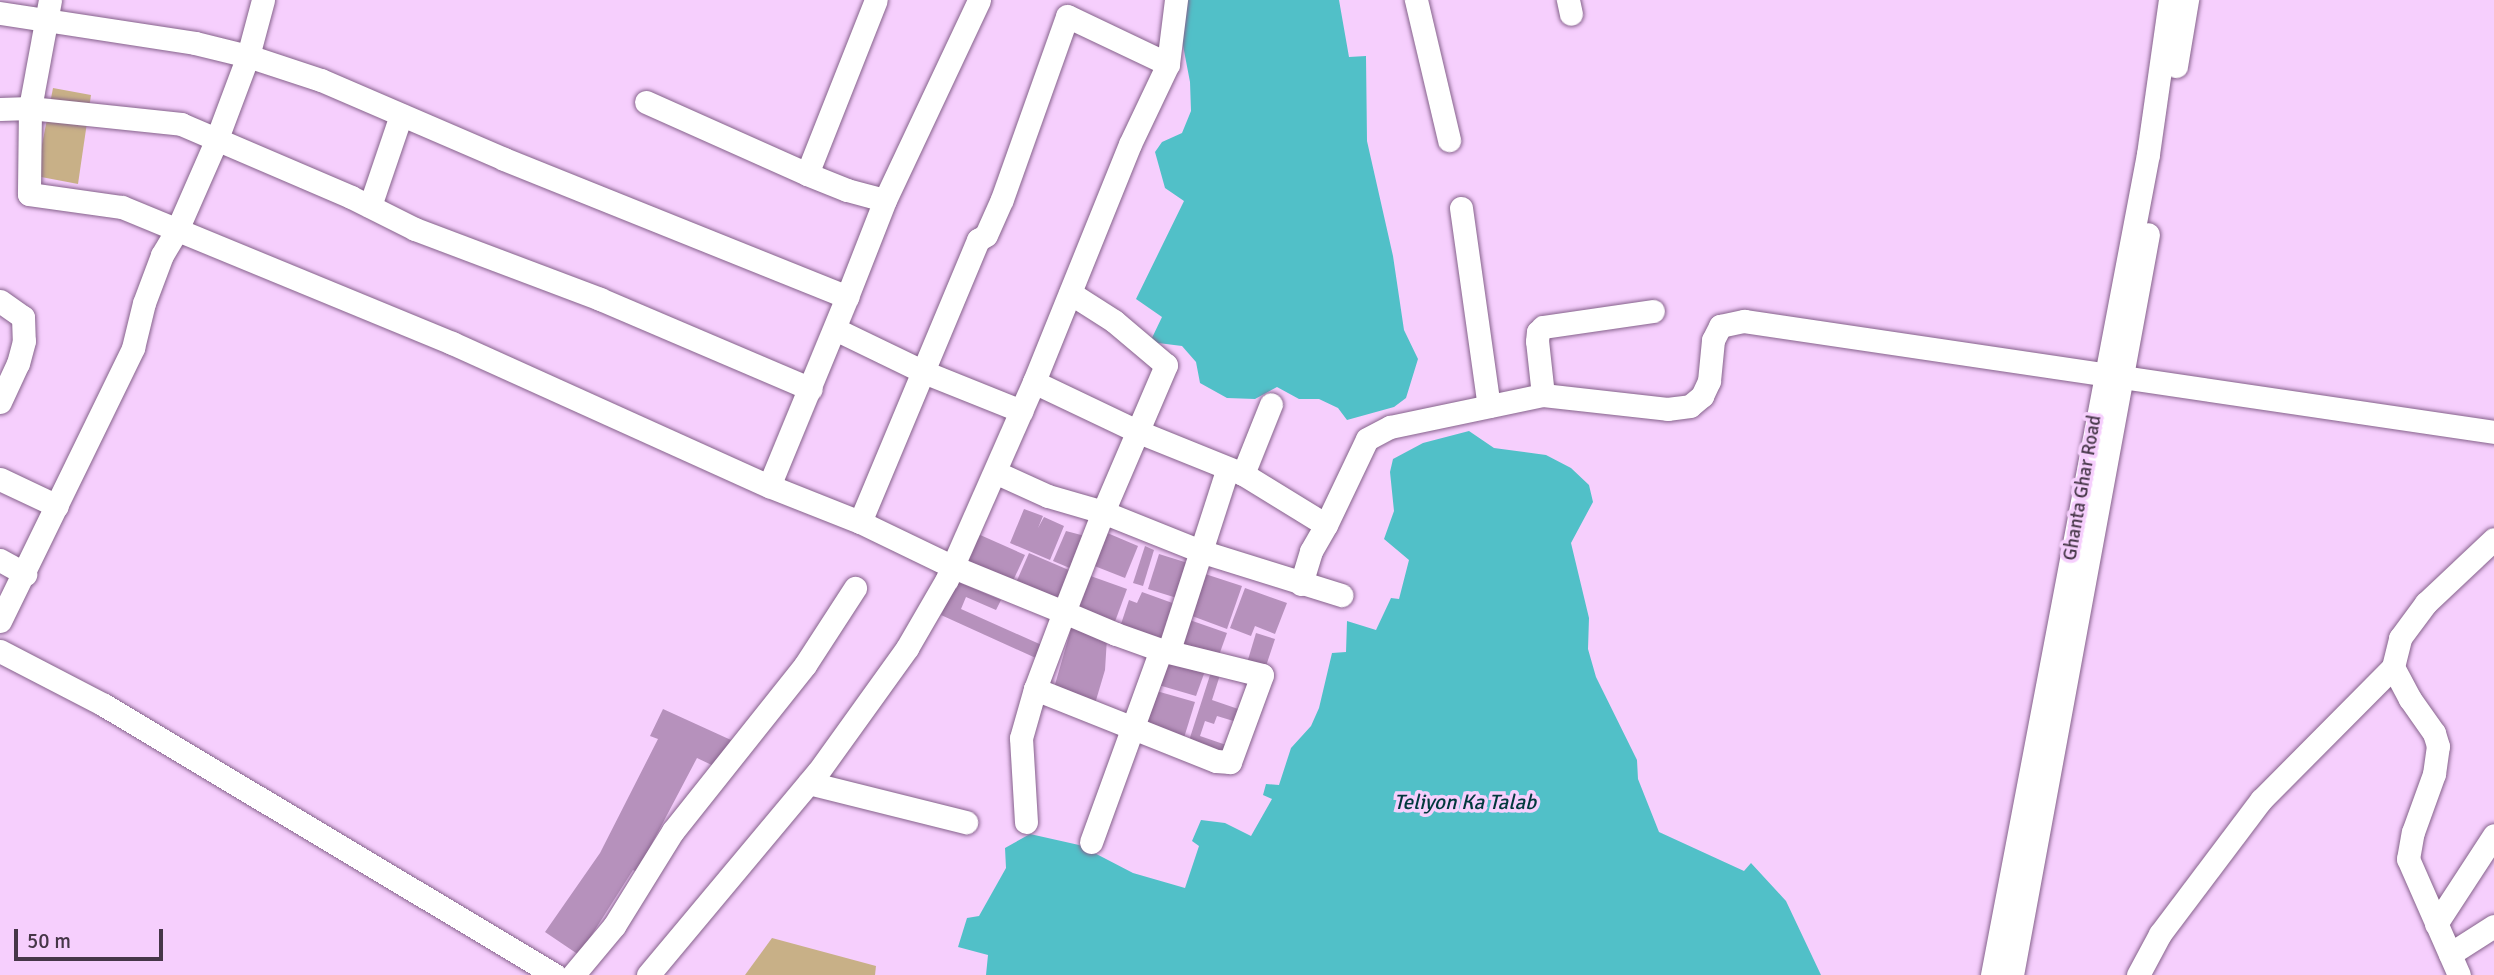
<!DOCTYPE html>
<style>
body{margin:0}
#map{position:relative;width:2494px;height:975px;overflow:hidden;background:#f6cffd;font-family:Signika,sans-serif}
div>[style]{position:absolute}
.green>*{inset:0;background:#c8b087}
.water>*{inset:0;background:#51c0c8}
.building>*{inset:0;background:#b691bc}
.roads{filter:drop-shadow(0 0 2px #85628b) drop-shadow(0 0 2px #85628b)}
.minor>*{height:23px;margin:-11.5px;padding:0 11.5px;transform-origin:11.5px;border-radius:11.5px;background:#fff}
span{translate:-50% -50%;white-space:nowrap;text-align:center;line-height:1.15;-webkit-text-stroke:7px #f6cffd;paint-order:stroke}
.street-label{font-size:19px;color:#463648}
.water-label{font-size:21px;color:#01383c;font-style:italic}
.scale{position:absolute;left:14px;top:929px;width:149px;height:32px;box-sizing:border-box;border:4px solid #463648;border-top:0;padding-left:9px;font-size:21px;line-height:24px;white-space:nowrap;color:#463648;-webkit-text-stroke:5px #f6cffd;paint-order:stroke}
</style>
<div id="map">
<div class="green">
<div style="clip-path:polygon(53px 88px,91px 95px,78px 184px,36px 176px)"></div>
<div style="clip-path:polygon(772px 938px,876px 966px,875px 975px,745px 975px)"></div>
</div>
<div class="water">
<div style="clip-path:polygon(1180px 0,1339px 0,1349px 57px,1366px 56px,1367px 141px,1393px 256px,1404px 330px,1418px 359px,1406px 398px,1394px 407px,1347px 420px,1338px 408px,1319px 399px,1299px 399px,1277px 387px,1255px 399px,1227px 398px,1200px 383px,1196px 362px,1182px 346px,1150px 342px,1162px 317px,1136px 299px,1184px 201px,1165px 188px,1155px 152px,1162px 142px,1182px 133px,1191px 111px,1190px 82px,1181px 35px)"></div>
<div style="clip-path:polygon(1469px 431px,1494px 448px,1546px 455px,1571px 468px,1589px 485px,1593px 502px,1571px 543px,1589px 618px,1588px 649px,1596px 677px,1637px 760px,1638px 779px,1659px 832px,1744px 871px,1751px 863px,1786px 901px,1821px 975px,986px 975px,988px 955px,958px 947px,967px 918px,979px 916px,1006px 868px,1005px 848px,1030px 834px,1079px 845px,1133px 873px,1185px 888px,1199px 846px,1192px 841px,1201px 820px,1225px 823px,1251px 836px,1272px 799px,1263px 795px,1266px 784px,1279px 785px,1291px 748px,1311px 726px,1319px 708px,1332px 653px,1346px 652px,1347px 621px,1376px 630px,1391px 598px,1399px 599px,1409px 560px,1384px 539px,1394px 511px,1390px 472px,1393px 459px,1423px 443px)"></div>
</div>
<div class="building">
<div style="clip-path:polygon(1024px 509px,1043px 516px,1038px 528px,1044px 517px,1064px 526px,1050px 560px,1010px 543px)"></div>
<div style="clip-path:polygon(1066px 531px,1085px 536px,1072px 569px,1053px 561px)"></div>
<div style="clip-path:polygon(1105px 532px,1138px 546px,1125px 578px,1092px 565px)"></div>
<div style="clip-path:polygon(978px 534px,1025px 555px,1012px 583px,965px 562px)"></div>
<div style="clip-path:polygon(1145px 546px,1154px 550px,1143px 586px,1133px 583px)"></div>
<div style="clip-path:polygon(1029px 553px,1071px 571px,1057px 602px,1015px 585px)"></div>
<div style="clip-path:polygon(1159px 554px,1191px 564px,1180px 599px,1148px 589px)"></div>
<div style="clip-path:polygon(1199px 572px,1242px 586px,1227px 629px,1184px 613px)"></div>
<div style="clip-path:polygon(1085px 574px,1127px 589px,1113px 627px,1071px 611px)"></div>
<div style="clip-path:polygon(956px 581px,1001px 600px,996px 610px,966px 597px,961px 609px,1044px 646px,1038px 659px,941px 615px)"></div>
<div style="clip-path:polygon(1245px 588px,1287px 603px,1275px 634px,1255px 626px,1251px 636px,1230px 628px)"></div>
<div style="clip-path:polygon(1142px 592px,1178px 605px,1165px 642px,1120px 627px,1129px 600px,1137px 603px)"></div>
<div style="clip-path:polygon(1184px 618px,1227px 633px,1218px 658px,1175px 644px)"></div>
<div style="clip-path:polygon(1073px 622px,1107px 638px,1105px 670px,1094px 707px,1052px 695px)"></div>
<div style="clip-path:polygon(1256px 633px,1275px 639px,1265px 669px,1247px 663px)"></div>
<div style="clip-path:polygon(1164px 658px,1205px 671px,1196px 696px,1155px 684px)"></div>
<div style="clip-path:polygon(1211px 672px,1220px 675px,1212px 700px,1244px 711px,1240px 723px,1217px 716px,1214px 724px,1205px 721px,1200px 736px,1232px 747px,1228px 761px,1187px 747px)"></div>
<div style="clip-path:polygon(1153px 690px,1195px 702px,1183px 741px,1142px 729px)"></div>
<div style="clip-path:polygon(663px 709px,731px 740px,718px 768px,697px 758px,637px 872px,633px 870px,579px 955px,545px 932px,600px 853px,658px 739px,650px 736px)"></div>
</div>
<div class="roads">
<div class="minor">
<div style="left:50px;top:0;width:110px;rotate:100.5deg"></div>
<div style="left:30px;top:108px;width:152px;rotate:6deg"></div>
<div style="left:181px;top:124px;width:185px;rotate:23.2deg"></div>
<div style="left:351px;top:197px;width:72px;rotate:26.6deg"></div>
<div style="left:415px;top:229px;width:198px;rotate:20.7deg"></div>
<div style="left:600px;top:299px;width:229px;rotate:23.1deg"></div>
<div style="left:1416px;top:0;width:144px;rotate:76.7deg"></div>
<div style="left:1568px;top:0;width:14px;rotate:78deg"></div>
<div style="left:0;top:13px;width:197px;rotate:8.7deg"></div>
<div style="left:195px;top:43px;width:55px;rotate:13.8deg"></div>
<div style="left:248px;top:56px;width:58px;rotate:-75deg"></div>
<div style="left:1168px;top:64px;width:64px;rotate:-82.9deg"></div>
<div style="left:2176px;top:66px;width:67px;rotate:-80.5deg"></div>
<div style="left:646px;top:102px;width:176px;rotate:24.1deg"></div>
<div style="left:807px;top:174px;width:43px;rotate:21.8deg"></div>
<div style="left:847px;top:190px;width:39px;rotate:15deg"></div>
<div style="left:885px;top:200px;width:104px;rotate:111.4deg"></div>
<div style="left:0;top:109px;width:30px;rotate:-2deg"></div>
<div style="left:30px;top:108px;width:86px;rotate:90.7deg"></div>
<div style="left:29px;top:194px;width:94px;rotate:8deg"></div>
<div style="left:122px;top:207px;width:357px;rotate:22.4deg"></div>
<div style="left:452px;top:343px;width:348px;rotate:24.3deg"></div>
<div style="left:769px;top:486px;width:98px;rotate:21.6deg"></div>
<div style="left:860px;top:522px;width:101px;rotate:25.8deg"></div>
<div style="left:951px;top:566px;width:122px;rotate:22.2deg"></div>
<div style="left:1064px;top:612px;width:56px;rotate:22.9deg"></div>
<div style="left:1116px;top:634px;width:48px;rotate:19.6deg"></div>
<div style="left:1161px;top:650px;width:104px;rotate:13.9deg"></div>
<div style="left:1262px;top:675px;width:93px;rotate:110.2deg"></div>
<div style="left:1230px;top:762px;width:14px;rotate:-176deg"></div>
<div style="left:1216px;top:761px;width:195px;rotate:-158.3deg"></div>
<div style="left:1035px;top:689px;width:82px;rotate:-69.4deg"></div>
<div style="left:1064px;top:612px;width:107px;rotate:-68.7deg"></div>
<div style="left:1103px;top:512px;width:160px;rotate:-66.8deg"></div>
<div style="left:1166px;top:365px;width:68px;rotate:-139.8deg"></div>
<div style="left:1114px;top:321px;width:52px;rotate:-147.5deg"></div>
<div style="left:807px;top:174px;width:187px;rotate:-68.4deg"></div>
<div style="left:885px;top:200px;width:221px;rotate:-64.8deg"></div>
<div style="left:370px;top:206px;width:96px;rotate:-71.2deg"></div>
<div style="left:1461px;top:208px;width:200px;rotate:82deg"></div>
<div style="left:0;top:301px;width:28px;rotate:35deg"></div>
<div style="left:23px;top:317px;width:24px;rotate:88deg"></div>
<div style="left:24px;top:341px;width:23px;rotate:105deg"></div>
<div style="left:18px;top:363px;width:43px;rotate:114.8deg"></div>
<div style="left:835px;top:329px;width:99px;rotate:25.8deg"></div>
<div style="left:924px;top:372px;width:105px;rotate:21.9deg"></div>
<div style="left:1543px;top:395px;width:54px;rotate:-96.3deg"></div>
<div style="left:1537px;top:341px;width:9px;rotate:-84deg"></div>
<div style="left:1538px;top:332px;width:7px;rotate:-45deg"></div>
<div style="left:1543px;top:327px;width:111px;rotate:-8.3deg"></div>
<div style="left:995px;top:472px;width:58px;rotate:24.4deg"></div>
<div style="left:1048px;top:496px;width:57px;rotate:16.2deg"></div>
<div style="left:1103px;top:512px;width:108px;rotate:21.8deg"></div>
<div style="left:1203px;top:552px;width:145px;rotate:17.3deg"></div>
<div style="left:1243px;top:474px;width:75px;rotate:-68.2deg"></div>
<div style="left:0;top:479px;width:63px;rotate:25.3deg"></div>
<div style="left:860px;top:522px;width:306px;rotate:-67.3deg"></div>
<div style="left:978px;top:240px;width:9px;rotate:-32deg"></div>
<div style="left:986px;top:235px;width:39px;rotate:-66deg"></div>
<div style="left:1002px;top:199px;width:194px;rotate:-70.4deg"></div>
<div style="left:1067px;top:16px;width:112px;rotate:25.4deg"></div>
<div style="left:1168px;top:64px;width:89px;rotate:115.4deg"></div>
<div style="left:1130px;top:144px;width:257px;rotate:112deg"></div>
<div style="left:1034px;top:382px;width:116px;rotate:25.5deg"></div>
<div style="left:1139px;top:432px;width:112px;rotate:22deg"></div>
<div style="left:1243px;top:474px;width:97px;rotate:31.6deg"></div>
<div style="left:1326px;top:525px;width:95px;rotate:-64.5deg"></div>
<div style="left:1367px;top:439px;width:26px;rotate:-28deg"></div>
<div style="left:1390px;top:427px;width:156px;rotate:-11.8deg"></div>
<div style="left:1543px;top:395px;width:125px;rotate:6.4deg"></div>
<div style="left:1667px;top:409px;width:23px;rotate:-7deg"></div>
<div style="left:1690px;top:406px;width:16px;rotate:-40deg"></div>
<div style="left:1702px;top:396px;width:17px;rotate:-65deg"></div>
<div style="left:1709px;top:381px;width:41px;rotate:-84.4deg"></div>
<div style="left:1713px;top:340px;width:16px;rotate:-63deg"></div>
<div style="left:1720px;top:326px;width:25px;rotate:-12deg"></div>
<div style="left:1744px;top:321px;width:758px;rotate:8.42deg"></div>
<div style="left:0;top:560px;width:29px;rotate:29deg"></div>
<div style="left:1301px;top:584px;width:34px;rotate:-73deg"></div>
<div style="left:1311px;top:551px;width:30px;rotate:-60deg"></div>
<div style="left:0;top:621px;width:304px;rotate:-64deg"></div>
<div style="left:133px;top:348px;width:46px;rotate:-76.3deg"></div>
<div style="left:144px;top:303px;width:51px;rotate:-69.4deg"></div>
<div style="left:162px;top:255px;width:29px;rotate:-59deg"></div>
<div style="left:177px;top:230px;width:97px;rotate:-66.3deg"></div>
<div style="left:216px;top:141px;width:91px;rotate:-69.4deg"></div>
<div style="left:248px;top:56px;width:77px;rotate:18.2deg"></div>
<div style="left:321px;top:80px;width:199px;rotate:23.3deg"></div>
<div style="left:504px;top:159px;width:370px;rotate:21.9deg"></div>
<div style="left:847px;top:297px;width:204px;rotate:112.4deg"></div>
<div style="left:1169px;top:650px;width:189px;rotate:-72.1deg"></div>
<div style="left:0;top:651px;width:117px;rotate:27.4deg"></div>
<div style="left:104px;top:705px;width:526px;rotate:30.91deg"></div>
<div style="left:809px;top:783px;width:162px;rotate:14deg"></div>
<div style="left:1026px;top:822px;width:84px;rotate:-93.4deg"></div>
<div style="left:1021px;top:738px;width:51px;rotate:-74.1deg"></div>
<div style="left:1091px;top:842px;width:204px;rotate:-70deg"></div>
<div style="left:2436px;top:924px;width:106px;rotate:-56.9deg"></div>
<div style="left:2450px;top:954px;width:52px;rotate:-32.5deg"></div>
<div style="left:573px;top:975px;width:64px;rotate:-50.1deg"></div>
<div style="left:614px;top:926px;width:112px;rotate:-58.2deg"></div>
<div style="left:673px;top:831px;width:212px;rotate:-51.5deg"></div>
<div style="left:805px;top:665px;width:92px;rotate:-57deg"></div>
<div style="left:648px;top:975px;width:265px;rotate:-50.1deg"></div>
<div style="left:818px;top:772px;width:153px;rotate:-54.3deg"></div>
<div style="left:907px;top:648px;width:80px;rotate:-59.9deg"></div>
<div style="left:947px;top:579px;width:215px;rotate:-66.2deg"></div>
<div style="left:1992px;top:975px;width:836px;rotate:-79.24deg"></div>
<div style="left:2148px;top:154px;width:156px;rotate:-81.9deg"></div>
<div style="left:2012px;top:975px;width:753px;rotate:-79.6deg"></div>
<div style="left:2138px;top:975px;width:47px;rotate:-61.8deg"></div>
<div style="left:2160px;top:934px;width:168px;rotate:-53deg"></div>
<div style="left:2261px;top:800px;width:187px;rotate:-45.2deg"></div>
<div style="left:2459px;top:975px;width:127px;rotate:-113.7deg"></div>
<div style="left:2408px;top:859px;width:27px;rotate:-80deg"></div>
<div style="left:2413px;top:832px;width:62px;rotate:-70.1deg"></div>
<div style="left:2434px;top:774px;width:28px;rotate:-82deg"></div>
<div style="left:2438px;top:746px;width:14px;rotate:-107deg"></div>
<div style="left:2434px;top:733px;width:42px;rotate:-125.2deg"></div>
<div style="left:2410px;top:699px;width:36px;rotate:-118deg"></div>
<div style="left:2393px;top:667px;width:30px;rotate:-76deg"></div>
<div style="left:2400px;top:638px;width:44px;rotate:-53.4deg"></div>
<div style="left:2426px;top:603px;width:93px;rotate:-43.3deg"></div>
</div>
</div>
<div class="street-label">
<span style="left:2083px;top:488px;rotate:-80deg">Ghanta Ghar Road</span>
</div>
<div class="water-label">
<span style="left:1465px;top:802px">Teliyon Ka Talab</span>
</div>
<div class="scale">50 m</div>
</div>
